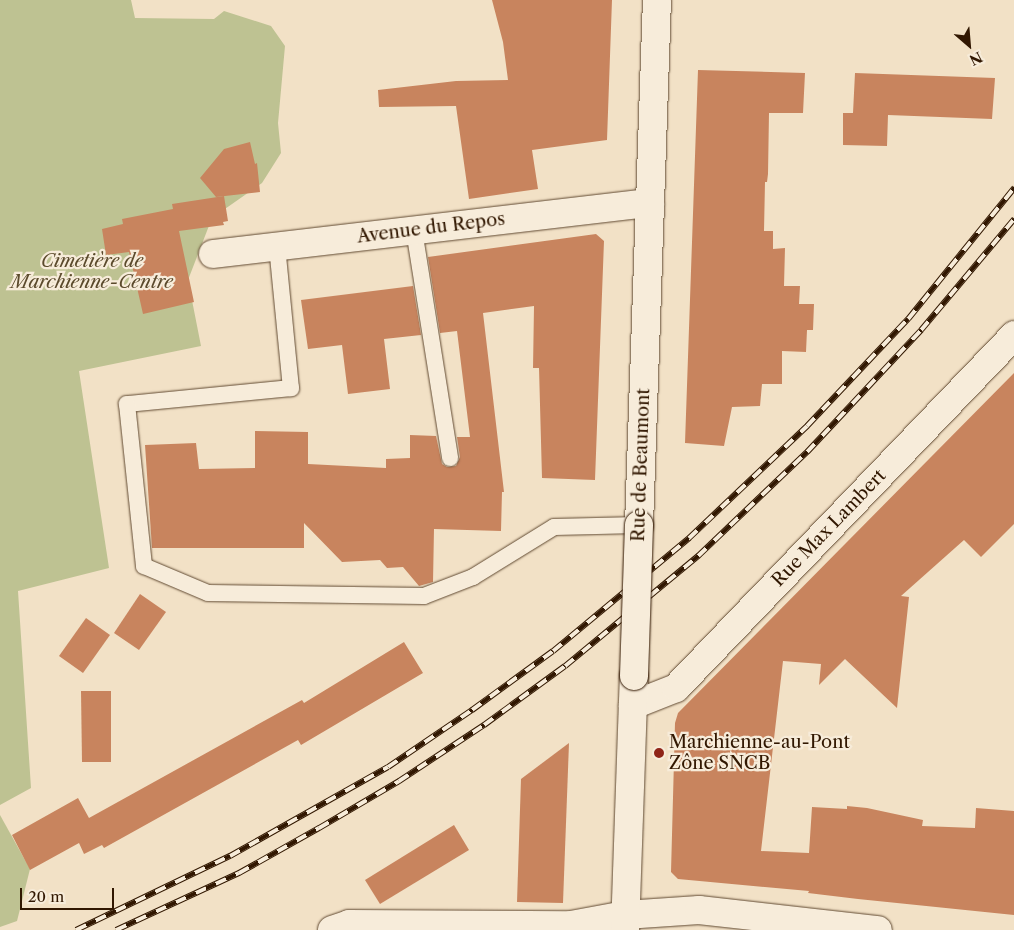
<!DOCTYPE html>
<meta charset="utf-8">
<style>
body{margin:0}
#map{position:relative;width:1014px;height:930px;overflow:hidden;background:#f2e1c6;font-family:"Libre Caslon Text",serif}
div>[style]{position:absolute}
.green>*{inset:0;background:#bec292}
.building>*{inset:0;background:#c8845e}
.roads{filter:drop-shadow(0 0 1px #614a32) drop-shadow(0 0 1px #614a32)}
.lane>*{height:16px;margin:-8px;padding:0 8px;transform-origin:8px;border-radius:8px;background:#f7ecda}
.street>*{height:28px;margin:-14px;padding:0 14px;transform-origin:14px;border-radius:14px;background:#f7ecda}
.secondary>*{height:28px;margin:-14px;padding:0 14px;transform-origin:14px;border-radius:14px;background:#f7ecda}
.rail>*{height:5.5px;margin-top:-2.75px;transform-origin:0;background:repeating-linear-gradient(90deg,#f7ecda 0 11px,#311701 0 22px);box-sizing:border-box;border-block:1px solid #311701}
.bridges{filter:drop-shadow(0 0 1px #311701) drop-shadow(0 0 1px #311701)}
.secondary-bridge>*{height:28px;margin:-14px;padding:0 14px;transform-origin:14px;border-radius:14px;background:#f7ecda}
.dots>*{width:14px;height:14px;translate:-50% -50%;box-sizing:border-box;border:2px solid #f7ecda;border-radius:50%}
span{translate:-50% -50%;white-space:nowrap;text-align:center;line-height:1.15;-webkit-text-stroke:4.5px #f7ecda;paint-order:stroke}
.street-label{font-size:18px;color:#311701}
.park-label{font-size:18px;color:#5b4a2c;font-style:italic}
.poi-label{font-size:18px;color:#311701}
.left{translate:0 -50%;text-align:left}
.north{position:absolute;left:944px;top:20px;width:50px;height:50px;-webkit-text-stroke:4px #f7ecda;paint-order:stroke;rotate:153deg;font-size:14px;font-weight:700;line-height:20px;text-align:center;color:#311701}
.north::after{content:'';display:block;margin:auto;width:18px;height:22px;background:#311701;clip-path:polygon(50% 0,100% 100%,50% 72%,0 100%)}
.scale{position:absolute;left:20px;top:888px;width:94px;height:22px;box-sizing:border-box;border:2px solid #311701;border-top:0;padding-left:6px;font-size:15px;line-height:18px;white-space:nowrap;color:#311701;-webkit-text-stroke:4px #f7ecda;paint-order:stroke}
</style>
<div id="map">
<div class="green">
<div style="clip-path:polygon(0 0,131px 0,135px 18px,214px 19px,224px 11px,271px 26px,285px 46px,278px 123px,281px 153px,262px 183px,212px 218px,188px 280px,201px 346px,79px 371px,109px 568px,18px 591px,31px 788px,0 805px)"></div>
<div style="clip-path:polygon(0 815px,30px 869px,17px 921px,0 927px)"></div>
</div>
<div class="building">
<div style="clip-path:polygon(492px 0,612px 0,607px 140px,532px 150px,538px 189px,469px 199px,456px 106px,379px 107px,378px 90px,456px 81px,508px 80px,503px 42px)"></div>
<div style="clip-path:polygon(698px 70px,805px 73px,803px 113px,769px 113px,768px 174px,767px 182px,765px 182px,764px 231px,773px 231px,773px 249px,785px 248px,784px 286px,800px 286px,799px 304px,814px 304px,813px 330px,807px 330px,806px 352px,782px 351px,782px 384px,762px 384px,760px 406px,732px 407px,724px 446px,685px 443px)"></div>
<div style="clip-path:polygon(855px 73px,995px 78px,992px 119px,888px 115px,887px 146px,843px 145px,843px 113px,853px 113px)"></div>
<div style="clip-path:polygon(250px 142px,255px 164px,257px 163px,260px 192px,216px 197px,200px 178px,224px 149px)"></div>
<div style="clip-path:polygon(224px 196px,228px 221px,223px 222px,224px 225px,179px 231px,194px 302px,143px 314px,129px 252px,106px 255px,102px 229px,123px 224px,122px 219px,173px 209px,172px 204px)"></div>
<div style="clip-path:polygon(596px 234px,604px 241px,595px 480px,542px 478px,539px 368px,533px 368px,534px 306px,483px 313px,504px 492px,502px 492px,501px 531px,434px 529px,433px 582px,419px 586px,403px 567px,387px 568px,380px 560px,342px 562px,304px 523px,304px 548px,152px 548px,145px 445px,196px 443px,199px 469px,255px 468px,255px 431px,308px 432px,308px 464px,386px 468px,386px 459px,410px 458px,410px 435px,436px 436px,442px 464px,447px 467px,456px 466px,460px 457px,457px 437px,470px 437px,457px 331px,440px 333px,428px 257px)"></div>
<div style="clip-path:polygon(413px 286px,421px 335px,384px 339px,390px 389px,348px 394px,342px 345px,308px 349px,301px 300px)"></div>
<div style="clip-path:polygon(1014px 373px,1014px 524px,981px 557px,964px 540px,901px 596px,909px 597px,897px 708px,845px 659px,819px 685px,821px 664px,783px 661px,761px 851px,809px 853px,812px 807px,847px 809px,847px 806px,867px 808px,923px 820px,922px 826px,975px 828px,976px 808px,1014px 811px,1014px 915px,858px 899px,808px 893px,809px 891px,678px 879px,671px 872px,675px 723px,678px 713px)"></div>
<div style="clip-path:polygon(140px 594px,166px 612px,139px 650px,114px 633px)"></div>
<div style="clip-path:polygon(86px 618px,110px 635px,83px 673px,59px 656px)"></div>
<div style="clip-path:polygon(404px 642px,423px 673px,301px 745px,298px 740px,104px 848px,102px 845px,84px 854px,79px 843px,30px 870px,12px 835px,78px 798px,89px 818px,302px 700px,304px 703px)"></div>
<div style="clip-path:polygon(81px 691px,111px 691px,111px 762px,82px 762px)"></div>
<div style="clip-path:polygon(569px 743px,563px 903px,517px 902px,521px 779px)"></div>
<div style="clip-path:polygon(454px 825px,469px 850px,380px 904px,365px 880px)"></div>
</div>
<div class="roads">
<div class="lane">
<div style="left:414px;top:230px;width:231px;rotate:81deg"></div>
<div style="left:277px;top:246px;width:143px;rotate:84.4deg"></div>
<div style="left:291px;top:388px;width:165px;rotate:174.4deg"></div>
<div style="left:127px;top:404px;width:163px;rotate:84deg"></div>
<div style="left:144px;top:566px;width:69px;rotate:22.9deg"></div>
<div style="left:208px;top:593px;width:216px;rotate:0.8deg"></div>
<div style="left:424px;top:596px;width:53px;rotate:-21.2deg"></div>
<div style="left:473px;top:577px;width:95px;rotate:-31.7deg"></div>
<div style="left:554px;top:527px;width:85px;rotate:-1.3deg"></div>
</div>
<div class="street">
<div style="left:213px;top:254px;width:440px;rotate:-6.7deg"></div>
<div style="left:633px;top:705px;width:46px;rotate:-21.6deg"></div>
<div style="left:676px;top:688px;width:489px;rotate:-46.2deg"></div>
<div style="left:332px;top:930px;width:18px;rotate:-19deg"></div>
<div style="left:349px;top:924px;width:222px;rotate:0.3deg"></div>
<div style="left:571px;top:925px;width:55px;rotate:-10.5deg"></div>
</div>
<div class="secondary">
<div style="left:639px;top:525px;width:525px;rotate:-88.04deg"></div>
<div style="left:625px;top:915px;width:74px;rotate:-3.9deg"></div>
<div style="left:699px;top:910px;width:180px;rotate:6.4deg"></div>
<div style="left:625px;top:930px;width:254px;rotate:-88deg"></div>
</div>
</div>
<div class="rail">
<div style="left:76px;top:930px;width:171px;rotate:-25.7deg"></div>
<div style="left:230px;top:856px;width:181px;rotate:-29.4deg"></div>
<div style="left:388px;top:767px;width:102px;rotate:-34.2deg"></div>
<div style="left:472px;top:710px;width:100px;rotate:-36.1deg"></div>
<div style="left:553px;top:651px;width:177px;rotate:-39.7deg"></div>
<div style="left:689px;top:538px;width:163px;rotate:-43.5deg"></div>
<div style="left:807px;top:426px;width:147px;rotate:-46.7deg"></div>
<div style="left:908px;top:319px;width:169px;rotate:-51deg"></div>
<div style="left:116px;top:930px;width:136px;rotate:-24.9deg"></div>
<div style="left:239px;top:873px;width:92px;rotate:-29.4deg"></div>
<div style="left:319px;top:828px;width:93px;rotate:-30.4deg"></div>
<div style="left:399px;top:781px;width:102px;rotate:-33.4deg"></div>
<div style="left:484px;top:725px;width:100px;rotate:-36.1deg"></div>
<div style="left:565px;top:666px;width:173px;rotate:-39.6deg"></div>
<div style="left:698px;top:556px;width:151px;rotate:-43.7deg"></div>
<div style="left:807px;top:452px;width:167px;rotate:-46.9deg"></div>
<div style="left:921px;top:330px;width:145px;rotate:-50deg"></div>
</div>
<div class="bridges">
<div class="secondary-bridge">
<div style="left:634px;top:676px;width:151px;rotate:-88.1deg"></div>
</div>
</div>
<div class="dots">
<div style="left:659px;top:753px;background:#8f2418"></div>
</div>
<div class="street-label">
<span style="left:431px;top:228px;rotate:-7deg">Avenue du Repos</span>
<span style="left:641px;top:465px;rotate:-88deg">Rue de Beaumont</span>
<span style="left:829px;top:528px;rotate:-46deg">Rue Max Lambert</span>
</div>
<div class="park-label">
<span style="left:92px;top:272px">Cimetière de<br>Marchienne-Centre</span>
</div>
<div class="poi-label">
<span class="left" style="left:669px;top:753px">Marchienne-au-Pont<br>Zône SNCB</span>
</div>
<div class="north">N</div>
<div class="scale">20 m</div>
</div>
